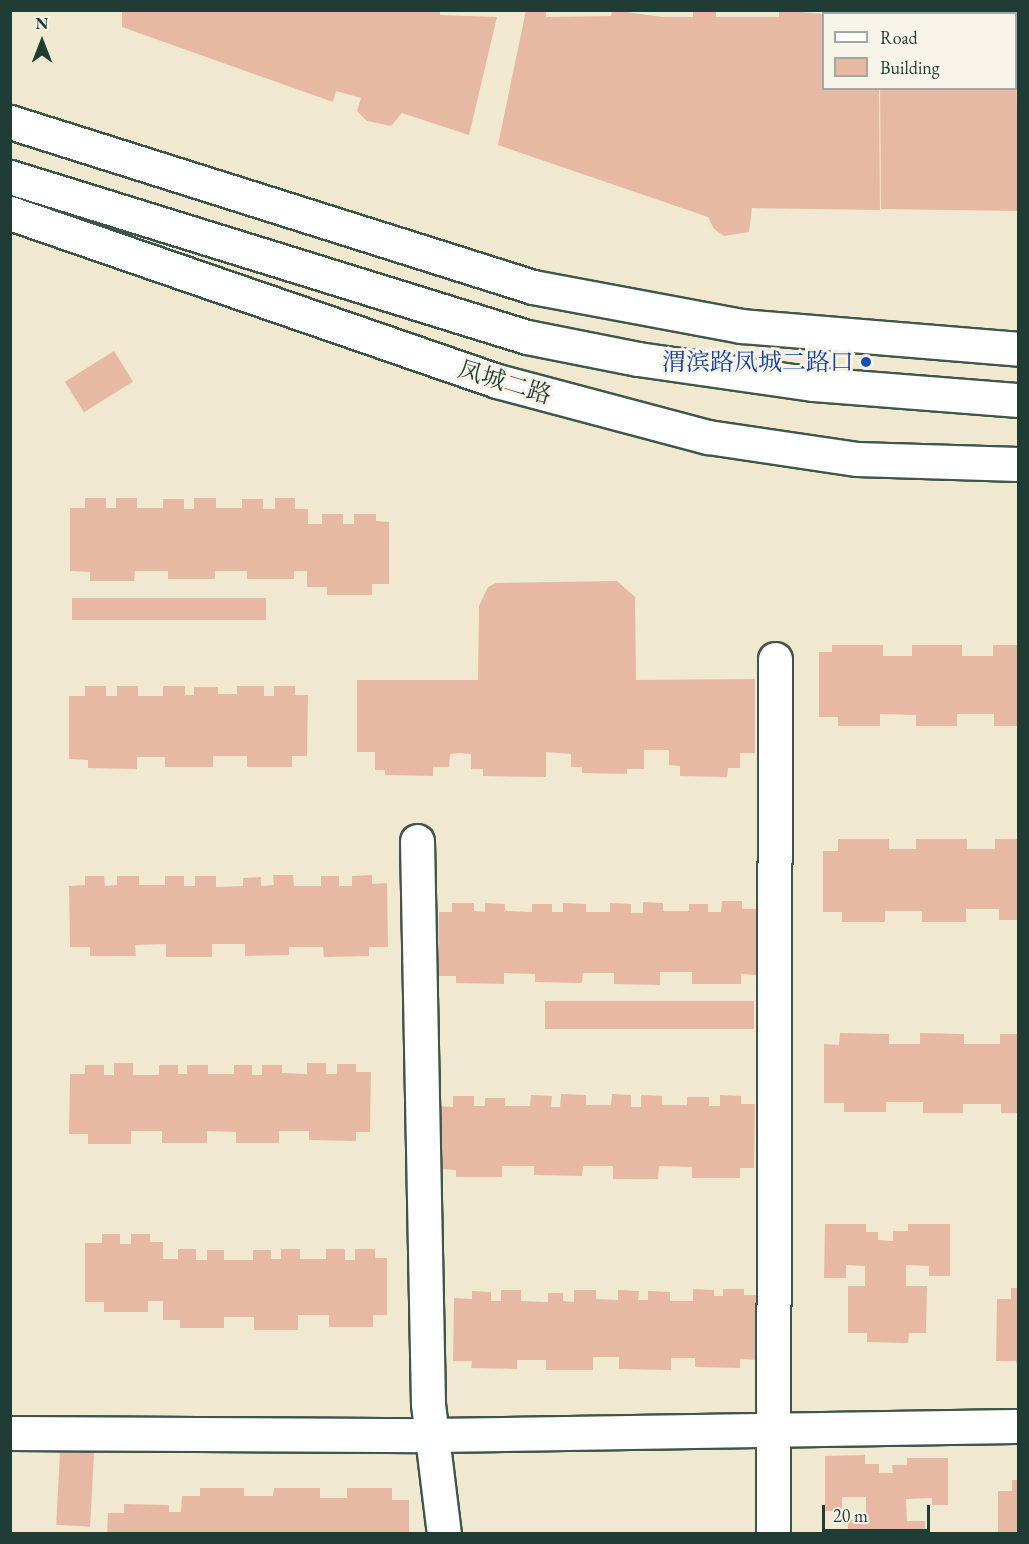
<!DOCTYPE html>
<html>
<head>
<meta charset="utf-8">
<style>
  body { margin:0 }
  #map { position:relative; width:1029px; height:1544px; overflow:hidden; background:#f1e8d0; font-family:"EB Garamond","Noto Serif SC",serif }
  div>[style] { position:absolute }
  .building>* { inset:0; background:#e7b9a4; transform-origin:0 0 }
  .roads { filter:drop-shadow(2px 0 #3e574b) drop-shadow(-2px 0 #3e574b) drop-shadow(0 2px #3e574b) drop-shadow(0 -2px #3e574b) }
  .minor>* { height:33px; margin:-16.5px; padding:0 16.5px; transform-origin:16.5px; border-radius:16.5px; background:#fff }
  .major>* { height:33px; margin:-16.5px; padding:0 16.5px; transform-origin:16.5px; border-radius:16.5px; background:#fff }
  .dots>* { width:16px; height:16px; translate:-50% -50%; box-sizing:border-box; border:3px solid #f7f3e8; border-radius:50% }
  span { translate:-50% -50%; white-space:nowrap; text-align:center; line-height:1.15; -webkit-text-stroke:6px #f7f3e8; paint-order:stroke }
  .transit-label { font-size:24px; color:#164399 }
  .right { translate:-100% -50%; text-align:right }
  .street-label { font-size:24px; color:#1f3d34 }
  .frame { position:absolute; inset:0; border:12px solid #1f3d34; pointer-events:none }
  .legend { position:absolute; left:822px; top:12px; width:195px; height:78px; box-sizing:border-box; background:#f7f3e8; border:2px solid #a1aaa0; margin:0; padding:8px 10px; list-style:none; font-size:18px; color:#1f3d34 }
  .legend li { display:flex; align-items:center; gap:12px; height:30px }
  .legend b { width:30px; border:2px solid #a1aaa0 }
  .north { position:absolute; left:12px; top:12px; width:60px; height:60px; -webkit-text-stroke:4px #f7f3e8; paint-order:stroke; rotate:0deg; font-size:16px; font-weight:700; line-height:24px; text-align:center; color:#1f3d34 }
  .north::after { content:''; display:block; margin:auto; width:21px; height:27px; background:#1f3d34; clip-path:polygon(50% 0,100% 100%,50% 72%,0 100%) }
  .scale { position:absolute; left:822px; top:1505px; width:108px; height:27px; box-sizing:border-box; border:3px solid #1f3d34; border-top:0; padding-left:8px; font-size:18px; line-height:21px; white-space:nowrap; color:#1f3d34; -webkit-text-stroke:4px #f7f3e8; paint-order:stroke }
</style>
</head>
<body>
<div id="map">
  <div class="building">
    <div style="clip-path:polygon(122px 10px,440px 10px,440px 15px,497px 17px,469px 135px,402px 113px,391px 126px,367px 121px,357px 111px,361px 98px,336px 91px,333px 102px,122px 27px)"></div>
    <div style="clip-path:polygon(526px 10px,546px 10px,546px 17px,611px 16px,612px 10px,662px 17px,693px 17px,693px 10px,716px 10px,716px 17px,779px 17px,779px 10px,824px 14px,824px 88px,879px 88px,880px 210px,752px 208px,749px 232px,724px 236px,714px 229px,708px 217px,498px 145px)"></div>
    <div style="left:935px;top:10px;width:22px;height:4px"></div>
    <div style="clip-path:polygon(1016px 18px,1018px 211px,881px 209px,880px 88px,1016px 88px)"></div>
    <div style="left:114px;top:351px;width:36px;height:58px;rotate:58deg"></div>
    <div style="clip-path:polygon(85px 498px,106px 498px,106px 508px,116px 508px,116px 498px,137px 498px,137px 508px,163px 508px,163px 499px,184px 499px,184px 509px,194px 509px,194px 498px,216px 498px,216px 508px,242px 508px,242px 499px,263px 499px,263px 509px,275px 509px,275px 498px,295px 498px,295px 509px,308px 509px,308px 524px,322px 524px,322px 514px,343px 514px,343px 524px,354px 524px,354px 514px,376px 514px,376px 521px,389px 522px,389px 584px,372px 584px,372px 595px,327px 595px,327px 587px,307px 587px,307px 571px,294px 571px,294px 579px,247px 579px,247px 571px,215px 571px,215px 579px,168px 579px,168px 571px,135px 571px,134px 581px,90px 581px,90px 572px,70px 571px,70px 508px,85px 508px)"></div>
    <div style="clip-path:polygon(617px 581px,635px 597px,636px 680px,755px 679px,755px 753px,740px 753px,740px 768px,728px 768px,727px 777px,680px 776px,680px 766px,669px 765px,669px 750px,644px 750px,644px 769px,627px 769px,627px 774px,582px 773px,582px 767px,571px 767px,571px 754px,546px 752px,546px 777px,483px 776px,483px 769px,471px 769px,471px 754px,459px 753px,450px 754px,449px 767px,433px 767px,433px 776px,385px 775px,385px 770px,375px 770px,375px 752px,357px 752px,357px 680px,478px 680px,479px 606px,488px 587px,496px 583px)"></div>
    <div style="left:266px;top:598px;width:22px;height:194px;rotate:90deg"></div>
    <div style="clip-path:polygon(832px 645px,883px 645px,883px 656px,912px 656px,912px 645px,962px 645px,962px 656px,993px 656px,993px 645px,1018px 645px,1018px 726px,994px 726px,994px 714px,957px 714px,957px 726px,916px 726px,916px 715px,880px 714px,880px 726px,838px 726px,838px 717px,819px 717px,819px 652px,832px 652px)"></div>
    <div style="clip-path:polygon(85px 686px,106px 686px,106px 696px,117px 696px,117px 686px,138px 686px,138px 696px,163px 696px,163px 686px,185px 686px,185px 695px,194px 695px,194px 687px,218px 687px,218px 694px,237px 694px,237px 686px,264px 686px,264px 696px,274px 696px,274px 686px,295px 686px,295px 695px,308px 695px,307px 756px,292px 756px,292px 767px,247px 767px,247px 756px,213px 756px,213px 767px,165px 767px,165px 757px,137px 757px,137px 769px,88px 768px,88px 760px,69px 759px,69px 696px,85px 696px)"></div>
    <div style="clip-path:polygon(838px 839px,889px 839px,889px 849px,916px 849px,916px 839px,967px 839px,967px 849px,995px 849px,995px 839px,1018px 839px,1018px 920px,999px 920px,999px 909px,966px 909px,966px 922px,922px 922px,922px 911px,885px 911px,885px 922px,842px 922px,842px 912px,823px 912px,823px 851px,838px 851px)"></div>
    <div style="clip-path:polygon(273px 875px,293px 875px,294px 886px,321px 886px,321px 876px,339px 876px,339px 886px,352px 886px,352px 876px,372px 875px,372px 884px,387px 883px,388px 947px,369px 947px,369px 956px,324px 957px,323px 947px,289px 947px,289px 955px,245px 956px,245px 944px,212px 944px,212px 957px,166px 957px,166px 944px,135px 945px,136px 956px,90px 956px,90px 947px,70px 947px,69px 886px,85px 885px,85px 876px,104px 876px,105px 886px,117px 885px,117px 876px,139px 876px,139px 885px,165px 885px,165px 876px,184px 876px,184px 886px,195px 886px,195px 876px,216px 876px,216px 887px,243px 886px,243px 878px,261px 877px,261px 886px,274px 885px)"></div>
    <div style="clip-path:polygon(722px 901px,742px 901px,742px 909px,757px 909px,756px 975px,741px 974px,741px 984px,692px 984px,692px 972px,660px 972px,660px 985px,614px 984px,614px 973px,583px 973px,582px 983px,535px 982px,535px 974px,504px 973px,504px 984px,456px 983px,456px 976px,438px 976px,439px 912px,452px 912px,452px 903px,474px 903px,474px 911px,485px 912px,485px 903px,505px 904px,505px 911px,532px 912px,532px 904px,552px 904px,552px 912px,563px 912px,563px 903px,586px 904px,586px 912px,610px 912px,610px 903px,631px 904px,631px 913px,643px 913px,643px 902px,663px 903px,663px 911px,689px 911px,689px 904px,708px 904px,708px 912px,721px 912px)"></div>
    <div style="left:545px;top:1001px;width:209px;height:28px"></div>
    <div style="clip-path:polygon(840px 1033px,889px 1034px,889px 1044px,920px 1044px,920px 1033px,964px 1034px,964px 1044px,1000px 1044px,1000px 1034px,1018px 1034px,1018px 1113px,1001px 1113px,1001px 1104px,963px 1104px,963px 1113px,923px 1113px,923px 1102px,886px 1102px,886px 1112px,844px 1112px,844px 1103px,824px 1103px,824px 1044px,839px 1045px)"></div>
    <div style="clip-path:polygon(114px 1063px,133px 1063px,133px 1075px,159px 1075px,159px 1065px,178px 1065px,178px 1074px,187px 1074px,187px 1065px,208px 1065px,208px 1074px,234px 1074px,234px 1065px,252px 1065px,252px 1075px,262px 1075px,262px 1065px,282px 1065px,282px 1073px,307px 1074px,307px 1063px,326px 1063px,326px 1074px,337px 1074px,337px 1064px,356px 1064px,356px 1072px,371px 1072px,370px 1132px,356px 1132px,356px 1141px,309px 1140px,309px 1131px,279px 1131px,279px 1143px,236px 1143px,236px 1132px,207px 1131px,207px 1143px,162px 1143px,162px 1131px,131px 1131px,131px 1144px,88px 1144px,88px 1134px,69px 1134px,70px 1074px,85px 1074px,85px 1065px,104px 1065px,104px 1075px,114px 1075px)"></div>
    <div style="clip-path:polygon(561px 1094px,586px 1095px,586px 1105px,611px 1105px,612px 1094px,631px 1095px,631px 1107px,641px 1107px,641px 1095px,662px 1096px,662px 1105px,687px 1105px,687px 1097px,709px 1097px,709px 1106px,720px 1106px,720px 1095px,741px 1096px,741px 1104px,755px 1104px,754px 1168px,740px 1168px,740px 1178px,692px 1178px,692px 1167px,659px 1166px,658px 1179px,613px 1179px,613px 1166px,583px 1166px,582px 1176px,534px 1175px,534px 1166px,502px 1166px,502px 1177px,456px 1177px,456px 1170px,437px 1169px,438px 1106px,453px 1107px,453px 1096px,474px 1096px,474px 1106px,485px 1106px,485px 1098px,505px 1098px,505px 1106px,530px 1106px,531px 1095px,552px 1096px,551px 1107px,560px 1107px)"></div>
    <div style="clip-path:polygon(825px 1224px,866px 1224px,866px 1232px,878px 1232px,878px 1240px,893px 1241px,893px 1231px,908px 1231px,908px 1224px,950px 1224px,950px 1276px,929px 1276px,929px 1266px,906px 1265px,906px 1286px,927px 1286px,926px 1333px,909px 1333px,908px 1343px,867px 1342px,867px 1333px,848px 1333px,848px 1286px,865px 1286px,865px 1266px,846px 1265px,846px 1278px,824px 1278px)"></div>
    <div style="clip-path:polygon(102px 1234px,120px 1234px,120px 1244px,131px 1244px,131px 1234px,150px 1234px,150px 1242px,163px 1242px,163px 1259px,178px 1259px,178px 1249px,196px 1249px,196px 1260px,207px 1260px,207px 1250px,224px 1250px,224px 1260px,253px 1260px,253px 1250px,271px 1250px,271px 1259px,281px 1259px,281px 1249px,300px 1249px,300px 1259px,326px 1259px,326px 1249px,345px 1249px,345px 1260px,355px 1260px,355px 1249px,375px 1249px,375px 1258px,387px 1258px,387px 1315px,373px 1315px,373px 1327px,329px 1327px,329px 1315px,298px 1315px,298px 1330px,254px 1330px,254px 1317px,224px 1317px,224px 1328px,180px 1328px,180px 1320px,163px 1320px,163px 1301px,148px 1301px,148px 1312px,104px 1312px,104px 1302px,85px 1302px,85px 1243px,102px 1243px)"></div>
    <div style="clip-path:polygon(1011px 1288px,1018px 1288px,1018px 1370px,1016px 1361px,996px 1361px,997px 1299px,1011px 1299px)"></div>
    <div style="clip-path:polygon(693px 1289px,714px 1290px,714px 1296px,723px 1296px,723px 1289px,744px 1289px,744px 1295px,759px 1295px,757px 1360px,740px 1359px,740px 1368px,695px 1367px,695px 1358px,671px 1358px,671px 1370px,619px 1369px,619px 1357px,593px 1357px,593px 1370px,546px 1370px,546px 1360px,517px 1360px,517px 1369px,471px 1368px,472px 1361px,453px 1361px,454px 1298px,472px 1299px,472px 1291px,491px 1292px,491px 1301px,501px 1301px,501px 1290px,521px 1290px,521px 1301px,548px 1302px,548px 1293px,563px 1293px,563px 1301px,574px 1302px,574px 1290px,596px 1290px,596px 1299px,618px 1300px,618px 1290px,639px 1291px,638px 1300px,648px 1300px,648px 1291px,670px 1292px,670px 1301px,693px 1301px)"></div>
    <div style="left:61px;top:1433px;width:34px;height:92px;rotate:3deg"></div>
    <div style="clip-path:polygon(865px 1455px,865px 1464px,879px 1464px,879px 1473px,893px 1473px,892px 1465px,907px 1465px,907px 1458px,948px 1458px,948px 1505px,932px 1505px,932px 1498px,906px 1499px,907px 1521px,925px 1521px,925px 1534px,848px 1534px,848px 1520px,866px 1519px,866px 1497px,842px 1497px,842px 1511px,825px 1511px,825px 1456px)"></div>
    <div style="clip-path:polygon(1012px 1480px,1018px 1480px,1018px 1534px,998px 1534px,998px 1491px,1012px 1491px)"></div>
    <div style="clip-path:polygon(200px 1488px,244px 1488px,244px 1496px,273px 1496px,274px 1488px,320px 1488px,320px 1498px,347px 1498px,347px 1488px,392px 1488px,392px 1500px,409px 1500px,409px 1534px,107px 1534px,108px 1513px,124px 1513px,124px 1504px,169px 1505px,169px 1512px,181px 1512px,182px 1496px,200px 1496px)"></div>
  </div>
  <div class="roads">
    <div class="minor">
      <div style="left:10px;top:122px;width:548px;rotate:17.51deg"></div>
      <div style="left:533px;top:287px;width:212px;rotate:10.6deg"></div>
      <div style="left:741px;top:326px;width:278px;rotate:4.7deg"></div>
      <div style="left:417px;top:841px;width:563px;rotate:88.88deg"></div>
      <div style="left:428px;top:1404px;width:131px;rotate:83deg"></div>
      <div style="left:10px;top:1433px;width:422px;rotate:0.3deg"></div>
      <div style="left:432px;top:1435px;width:586px;rotate:-0.88deg"></div>
      <div style="left:773px;top:1534px;width:875px;rotate:-89.87deg"></div>
    </div>
    <div class="major">
      <div style="left:10px;top:177px;width:541px;rotate:17.2deg"></div>
      <div style="left:527px;top:337px;width:113px;rotate:11.2deg"></div>
      <div style="left:638px;top:359px;width:178px;rotate:8.1deg"></div>
      <div style="left:814px;top:384px;width:205px;rotate:4.5deg"></div>
      <div style="left:10px;top:213px;width:515px;rotate:19.03deg"></div>
      <div style="left:497px;top:381px;width:218px;rotate:14.9deg"></div>
      <div style="left:708px;top:437px;width:151px;rotate:8.4deg"></div>
      <div style="left:857px;top:459px;width:161px;rotate:1.8deg"></div>
    </div>
  </div>
  <div class="dots">
    <div style="left:866px;top:362px;background:#1a4fb4"></div>
  </div>
  <div class="transit-label">
    <span class="right" style="left:854px;top:362px">渭滨路凤城二路口</span>
  </div>
  <div class="street-label">
    <span style="left:505px;top:382px;rotate:17deg">凤城二路</span>
  </div>
  <div class="frame"></div>
  <ul class="legend">
  <li><b style="height:8px;background:#fff"></b>Road</li>
  <li><b style="height:16px;background:#e7b9a4"></b>Building</li>
  </ul>
  <div class="north">N</div>
  <div class="scale">20 m</div>
</div>
</body>
</html>
